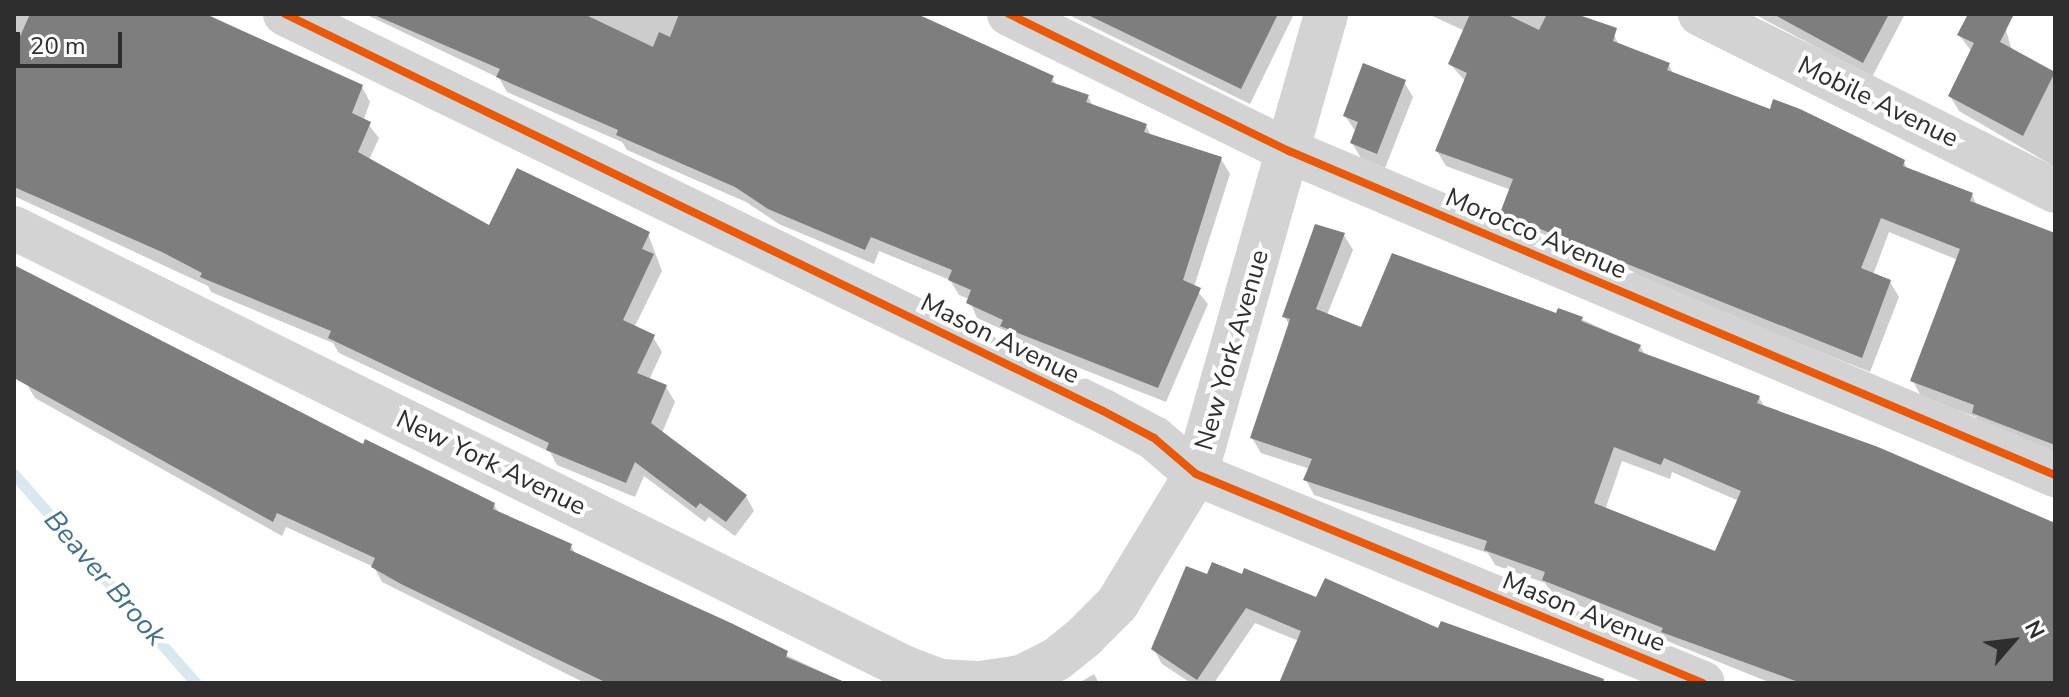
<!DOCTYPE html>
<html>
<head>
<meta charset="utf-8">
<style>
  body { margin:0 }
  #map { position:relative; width:2069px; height:697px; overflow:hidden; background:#fff; font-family:"Nunito Sans",sans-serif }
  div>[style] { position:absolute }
  .shadow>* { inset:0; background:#0003 }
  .stream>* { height:11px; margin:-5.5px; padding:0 5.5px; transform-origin:5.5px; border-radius:5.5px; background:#d9e8f0 }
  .building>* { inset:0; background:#7e7e7e }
  .minor>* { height:44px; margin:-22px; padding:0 22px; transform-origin:22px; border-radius:22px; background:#d3d3d3 }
  .cycleway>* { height:8px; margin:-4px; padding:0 4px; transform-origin:4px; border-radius:4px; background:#e8590c }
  span { translate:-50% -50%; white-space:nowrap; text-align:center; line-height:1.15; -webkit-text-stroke:8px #fff; paint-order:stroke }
  .street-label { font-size:26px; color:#2e2e2e }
  .water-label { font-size:28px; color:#3f708d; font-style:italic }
  .frame { position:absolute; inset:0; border:16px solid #2e2e2e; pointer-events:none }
  .north { position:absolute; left:1973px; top:601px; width:80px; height:80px; -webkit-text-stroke:6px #fff; paint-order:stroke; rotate:62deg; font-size:22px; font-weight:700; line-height:32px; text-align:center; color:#2e2e2e }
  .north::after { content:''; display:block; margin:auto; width:28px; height:36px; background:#2e2e2e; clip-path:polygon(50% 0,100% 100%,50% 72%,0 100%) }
  .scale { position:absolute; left:16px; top:32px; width:106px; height:36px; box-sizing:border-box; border:4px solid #2e2e2e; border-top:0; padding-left:10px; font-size:24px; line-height:28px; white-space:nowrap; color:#2e2e2e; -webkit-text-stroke:6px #fff; paint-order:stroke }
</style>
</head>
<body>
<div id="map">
  <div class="shadow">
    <div style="clip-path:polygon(14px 14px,207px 14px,362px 87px,370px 102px,364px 119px,379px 138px,369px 160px,490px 228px,648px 234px,662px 271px,634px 328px,653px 337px,662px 352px,649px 380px,666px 387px,675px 402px,662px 433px,746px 496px,754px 511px,735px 536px,709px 517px,705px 522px,644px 476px,635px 497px,557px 465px,550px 452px,339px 353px,333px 343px,211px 292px,208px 286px,14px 196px)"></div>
    <div style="clip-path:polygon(365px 14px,910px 14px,1052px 78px,1057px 86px,1088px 97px,1094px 107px,1146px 126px,1152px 137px,1221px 159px,1230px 174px,1194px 287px,1208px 304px,1166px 402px,1011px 341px,1006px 331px,977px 318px,969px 299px,959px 295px,950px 280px,879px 251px,874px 264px,779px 224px,746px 202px,627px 150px,622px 142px,507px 92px,499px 78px)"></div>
    <div style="clip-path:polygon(1067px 14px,1294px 14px,1250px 104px)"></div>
    <div style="clip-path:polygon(1428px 14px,1570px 14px,1614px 35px,1619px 45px,1668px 64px,1675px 76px,1904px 162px,1908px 170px,1972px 195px,1978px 207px,2055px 237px,2055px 458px,1983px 428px,1976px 417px,1921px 396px,1913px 381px,1958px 260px,1889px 232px,1873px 275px,1890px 282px,1899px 297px,1870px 372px,1511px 228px,1502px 213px,1511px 190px,1446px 166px,1437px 151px,1466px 82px,1450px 64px,1465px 31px)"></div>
    <div style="clip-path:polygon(1754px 14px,1905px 14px,1872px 77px)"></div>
    <div style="clip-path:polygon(1970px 14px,2006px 30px,2012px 51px,2055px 74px,2055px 167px,1959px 111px,1950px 96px,1972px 52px,1959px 35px)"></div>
    <div style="clip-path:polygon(1404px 82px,1413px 97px,1385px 168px,1361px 158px,1352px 143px,1356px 132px,1345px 116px)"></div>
    <div style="clip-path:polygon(evenodd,1344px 235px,1353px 250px,1327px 315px,1362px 330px,1393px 255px,1557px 315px,1581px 319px,1640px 346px,1645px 355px,1759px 397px,1765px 408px,2055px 524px,2055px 683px,1771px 683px,1553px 595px,1545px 583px,1495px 565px,1488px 553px,1314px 495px,1306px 480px,1310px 469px,1261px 453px,1252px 438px,1290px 326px,1284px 316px,1344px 235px,1622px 461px,1670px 479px,1672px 472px,1739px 501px,1716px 553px,1605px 510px,1622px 461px)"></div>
    <div style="clip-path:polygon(14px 268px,364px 447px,494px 505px,499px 513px,571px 546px,576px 555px,845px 683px,585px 683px,382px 582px,374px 567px,286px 527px,282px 536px,35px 398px,26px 383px,14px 377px)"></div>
    <div style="clip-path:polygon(1208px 577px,1439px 630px,1582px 683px,1288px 683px,1299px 641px,1255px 623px,1214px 683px,1191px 683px,1162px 664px,1153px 648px)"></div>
    <div style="clip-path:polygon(1094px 674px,1099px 683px,1079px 683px)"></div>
  </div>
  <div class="stream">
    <div style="left:14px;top:474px;width:277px;rotate:49deg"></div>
  </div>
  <div class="building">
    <div style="clip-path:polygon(30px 14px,205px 14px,363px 85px,352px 113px,371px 122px,358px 152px,489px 225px,517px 168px,650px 232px,642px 249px,654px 254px,623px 320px,655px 335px,637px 373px,667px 385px,651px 423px,747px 495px,726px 522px,700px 503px,696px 508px,635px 462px,626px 483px,546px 450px,549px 443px,328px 338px,331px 331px,200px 277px,202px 273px,162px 252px,14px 187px,14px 50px)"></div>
    <div style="clip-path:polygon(372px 14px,584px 14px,653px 47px,659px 32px,670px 37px,679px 14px,917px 14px,1054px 76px,1051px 82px,1089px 95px,1086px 102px,1147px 124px,1144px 132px,1222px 157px,1183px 280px,1201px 288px,1158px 388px,1000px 326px,1003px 320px,966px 303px,971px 290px,948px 280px,952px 270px,871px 237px,865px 250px,768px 209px,735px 187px,616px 135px,618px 130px,496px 77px,500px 69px)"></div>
    <div style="clip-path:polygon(1086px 14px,1278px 14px,1241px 89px)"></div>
    <div style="clip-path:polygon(1470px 14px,1506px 14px,1539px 30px,1547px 14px,1576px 14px,1617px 28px,1613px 41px,1670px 63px,1667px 70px,1770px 109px,1773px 99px,1800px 109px,1905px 160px,1903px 166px,1973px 193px,1970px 201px,2055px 233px,2055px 445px,1972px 413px,1974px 405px,1910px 381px,1960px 249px,1881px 218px,1861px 268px,1891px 280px,1862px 358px,1500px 213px,1513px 179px,1435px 151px,1467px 73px,1448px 64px)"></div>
    <div style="clip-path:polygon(1773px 14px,1889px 14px,1863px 63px)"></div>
    <div style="clip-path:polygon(1968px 14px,2014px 14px,2000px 42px,2055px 72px,2023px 136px,1948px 96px,1974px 43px,1957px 35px)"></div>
    <div style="clip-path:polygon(1363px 63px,1406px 80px,1377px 154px,1350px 143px,1358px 122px,1343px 116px)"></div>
    <div style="clip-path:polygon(evenodd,1315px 224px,1345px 233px,1316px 309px,1361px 327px,1392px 253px,1556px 313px,1558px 308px,1583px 317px,1581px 321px,1641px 345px,1638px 351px,1760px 396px,1757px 403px,1878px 447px,2055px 523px,2055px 683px,1801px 683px,1661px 632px,1663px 628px,1542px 580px,1545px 572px,1484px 550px,1487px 541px,1303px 480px,1312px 459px,1250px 438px,1290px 319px,1282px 317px,1315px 224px,1614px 447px,1661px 465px,1664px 458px,1741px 491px,1715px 551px,1594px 503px,1614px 447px)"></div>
    <div style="clip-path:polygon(14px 265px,363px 444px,365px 439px,495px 503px,493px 509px,572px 544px,570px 550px,731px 623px,788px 651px,786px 657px,847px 683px,607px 683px,401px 584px,371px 567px,375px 558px,277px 513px,273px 522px,14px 378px)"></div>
    <div style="clip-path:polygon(1212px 562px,1242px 574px,1244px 568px,1316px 597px,1325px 578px,1438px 628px,1441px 621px,1604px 679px,1603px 683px,1279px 683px,1301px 631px,1246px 608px,1197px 680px,1151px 649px,1186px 566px,1207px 574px)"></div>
  </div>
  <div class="minor">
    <div style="left:285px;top:14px;width:909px;rotate:25.89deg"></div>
    <div style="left:1103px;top:411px;width:58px;rotate:27.9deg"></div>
    <div style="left:1154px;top:438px;width:55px;rotate:40.6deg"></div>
    <div style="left:1196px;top:474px;width:548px;rotate:22.4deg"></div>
    <div style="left:1009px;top:14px;width:312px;rotate:26.1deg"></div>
    <div style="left:1289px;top:151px;width:832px;rotate:22.93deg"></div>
    <div style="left:1700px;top:14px;width:397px;rotate:26.5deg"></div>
    <div style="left:14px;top:228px;width:995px;rotate:26.26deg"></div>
    <div style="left:906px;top:668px;width:36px;rotate:21deg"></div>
    <div style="left:940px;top:681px;width:33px;rotate:3deg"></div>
    <div style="left:980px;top:683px;width:41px;rotate:-8.3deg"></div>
    <div style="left:1021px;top:677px;width:40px;rotate:-26.6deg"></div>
    <div style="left:1057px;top:659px;width:36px;rotate:-39deg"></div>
    <div style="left:1085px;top:636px;width:45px;rotate:-45deg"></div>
    <div style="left:1117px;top:604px;width:152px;rotate:-58.7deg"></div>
    <div style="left:1196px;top:474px;width:478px;rotate:-74.2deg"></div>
  </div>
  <div class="cycleway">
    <div style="left:285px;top:14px;width:909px;rotate:25.89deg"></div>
    <div style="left:1103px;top:411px;width:58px;rotate:27.9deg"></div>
    <div style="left:1154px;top:438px;width:55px;rotate:40.6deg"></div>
    <div style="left:1196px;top:474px;width:548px;rotate:22.4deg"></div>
    <div style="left:1009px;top:14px;width:312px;rotate:26.1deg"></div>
    <div style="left:1289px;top:151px;width:832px;rotate:22.93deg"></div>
  </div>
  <div class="street-label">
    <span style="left:1878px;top:102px;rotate:26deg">Mobile Avenue</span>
    <span style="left:1536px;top:234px;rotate:23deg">Morocco Avenue</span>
    <span style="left:1000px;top:339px;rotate:26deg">Mason Avenue</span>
    <span style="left:1232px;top:350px;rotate:-74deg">New York Avenue</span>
    <span style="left:491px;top:463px;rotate:26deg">New York Avenue</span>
    <span style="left:1584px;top:612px;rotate:22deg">Mason Avenue</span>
  </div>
  <div class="water-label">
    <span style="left:105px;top:578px;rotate:49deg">Beaver Brook</span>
  </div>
  <div class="frame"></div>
  <div class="north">N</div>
  <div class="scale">20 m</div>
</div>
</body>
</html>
